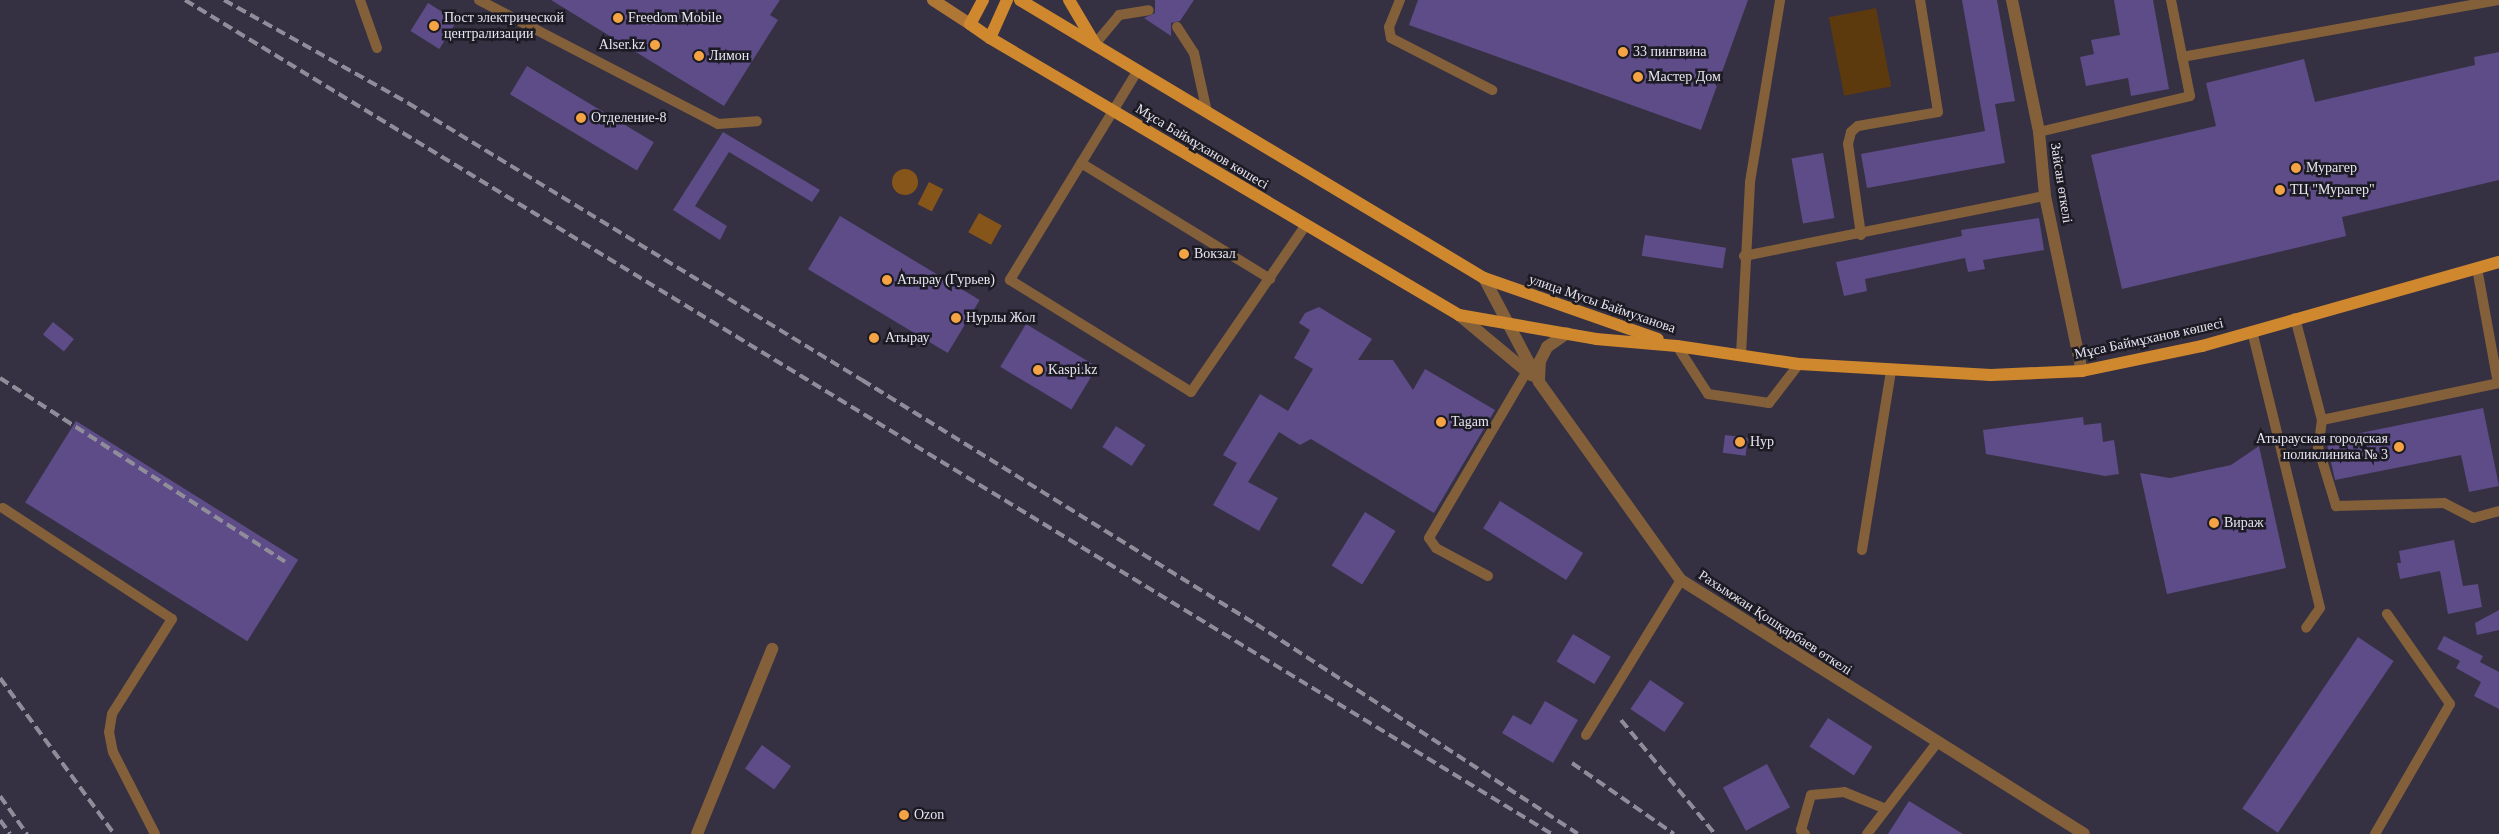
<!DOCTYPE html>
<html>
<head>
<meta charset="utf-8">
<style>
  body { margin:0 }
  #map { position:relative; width:2499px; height:834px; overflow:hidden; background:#353142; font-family:"Times New Roman",serif }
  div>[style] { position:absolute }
  .green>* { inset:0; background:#5c3a0e; transform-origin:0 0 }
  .forest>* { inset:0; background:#865519; transform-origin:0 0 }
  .round { border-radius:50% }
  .building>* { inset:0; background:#5d4c88; transform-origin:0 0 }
  .service>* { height:10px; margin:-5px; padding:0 5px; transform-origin:5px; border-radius:5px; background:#83603a }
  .minor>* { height:12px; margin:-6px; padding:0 6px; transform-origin:6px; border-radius:6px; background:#83603a }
  .secondary>* { height:12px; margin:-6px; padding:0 6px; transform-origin:6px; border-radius:6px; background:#af7736 }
  .primary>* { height:12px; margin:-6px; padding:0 6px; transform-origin:6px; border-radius:6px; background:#d0882f }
  .rail>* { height:4px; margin-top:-2px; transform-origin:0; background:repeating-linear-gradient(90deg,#908d9b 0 10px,transparent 0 15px) }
  .dots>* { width:14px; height:14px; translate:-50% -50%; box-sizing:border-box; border:2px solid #1c1a22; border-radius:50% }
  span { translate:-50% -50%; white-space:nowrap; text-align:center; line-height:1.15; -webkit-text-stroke:5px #1c1a22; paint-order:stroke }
  .poi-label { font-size:14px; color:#e7e5f0 }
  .left { translate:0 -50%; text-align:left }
  .right { translate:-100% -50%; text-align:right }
  .street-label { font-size:14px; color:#e7e5f0 }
</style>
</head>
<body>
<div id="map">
  <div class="green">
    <div style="left:1876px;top:8px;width:80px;height:48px;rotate:79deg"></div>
  </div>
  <div class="forest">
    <div class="round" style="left:892px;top:169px;width:26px;height:26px"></div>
    <div style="left:929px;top:182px;width:16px;height:25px;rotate:27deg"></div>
    <div style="left:979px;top:213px;width:26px;height:22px;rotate:29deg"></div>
  </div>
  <div class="building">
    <div style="clip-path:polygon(551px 0,780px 0,770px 15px,778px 20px,724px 106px)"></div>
    <div style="clip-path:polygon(1155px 0,1194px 0,1180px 21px,1171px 23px,1171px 36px,1144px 18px,1155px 13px)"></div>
    <div style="clip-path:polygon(1418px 0,1748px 0,1701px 130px,1409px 25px)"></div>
    <div style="clip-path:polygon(1962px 0,1997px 0,2015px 101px,1995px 104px,2005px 163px,1867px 188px,1861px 154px,1985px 131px)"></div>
    <div style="clip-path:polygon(2114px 0,2153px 0,2169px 89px,2131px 96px,2128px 78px,2086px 86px,2080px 57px,2094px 54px,2091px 40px,2120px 35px)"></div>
    <div style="left:428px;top:3px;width:34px;height:33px;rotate:32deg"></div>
    <div style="clip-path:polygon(2499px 52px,2499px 180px,2342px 217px,2346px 236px,2122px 289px,2091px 155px,2216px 126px,2206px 83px,2304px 59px,2315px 102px,2475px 65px,2474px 57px)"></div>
    <div style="left:527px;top:66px;width:148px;height:33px;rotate:31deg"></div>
    <div style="clip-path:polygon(723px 132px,820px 190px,812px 202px,729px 152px,695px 206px,727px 226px,720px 240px,673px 210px)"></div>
    <div style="left:1823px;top:153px;width:66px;height:32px;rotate:80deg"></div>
    <div style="left:840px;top:216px;width:163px;height:62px;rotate:31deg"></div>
    <div style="clip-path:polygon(2039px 218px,2044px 250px,1983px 260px,1985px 269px,1968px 272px,1965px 258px,1865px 279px,1867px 291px,1844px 296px,1836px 262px,1962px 236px,1961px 230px)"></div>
    <div style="left:1645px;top:235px;width:82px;height:21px;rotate:9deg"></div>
    <div style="clip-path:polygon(1319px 307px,1372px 339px,1358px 360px,1393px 360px,1413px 390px,1425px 369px,1495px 410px,1434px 513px,1311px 439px,1300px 445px,1279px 432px,1248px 482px,1278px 498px,1259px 531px,1213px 505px,1237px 463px,1223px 455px,1260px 394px,1288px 411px,1313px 369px,1294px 358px,1310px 330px,1299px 323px,1305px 313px)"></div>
    <div style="left:53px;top:322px;width:27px;height:16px;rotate:39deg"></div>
    <div style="left:1026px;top:324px;width:83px;height:50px;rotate:31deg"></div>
    <div style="clip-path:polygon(2483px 408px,2499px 486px,2469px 492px,2461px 455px,2335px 480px,2326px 440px)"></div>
    <div style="clip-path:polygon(2083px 417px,2084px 425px,2101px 423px,2103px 442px,2114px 440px,2119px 474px,2105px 476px,1986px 454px,1983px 430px)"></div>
    <div style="left:76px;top:421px;width:262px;height:96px;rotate:32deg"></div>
    <div style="left:1116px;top:426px;width:35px;height:25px;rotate:33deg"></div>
    <div style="left:1725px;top:435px;width:23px;height:18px;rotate:7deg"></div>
    <div style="clip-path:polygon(2259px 446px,2286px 568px,2167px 594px,2140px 473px,2170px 478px,2231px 465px)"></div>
    <div style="left:1500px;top:501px;width:98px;height:32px;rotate:32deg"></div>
    <div style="left:1365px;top:512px;width:36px;height:63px;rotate:32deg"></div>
    <div style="clip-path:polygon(2454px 540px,2463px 586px,2478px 584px,2482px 607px,2448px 614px,2440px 571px,2400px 579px,2397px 563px,2401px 563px,2399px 551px)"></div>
    <div style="clip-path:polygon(2499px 610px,2499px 630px,2477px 635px,2475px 623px)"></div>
    <div style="left:1573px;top:634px;width:44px;height:32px;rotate:31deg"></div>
    <div style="clip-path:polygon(2444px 636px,2483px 656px,2480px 662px,2499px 672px,2499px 709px,2474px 696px,2481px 682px,2456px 668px,2460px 661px,2437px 649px)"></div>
    <div style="left:2358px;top:637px;width:43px;height:207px;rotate:34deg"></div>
    <div style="left:1650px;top:680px;width:41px;height:35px;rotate:34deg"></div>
    <div style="clip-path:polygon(1545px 701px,1578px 720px,1553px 763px,1502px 733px,1513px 715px,1531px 725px)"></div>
    <div style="left:1828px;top:718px;width:53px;height:34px;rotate:33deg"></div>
    <div style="left:762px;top:745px;width:36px;height:29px;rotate:36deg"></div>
    <div style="left:1767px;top:764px;width:49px;height:50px;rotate:62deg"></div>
    <div style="clip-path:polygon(1909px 801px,1963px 834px,1888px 834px)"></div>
  </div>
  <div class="service">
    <div style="left:360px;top:0;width:51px;rotate:70.5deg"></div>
    <div style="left:479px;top:0;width:269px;rotate:27.4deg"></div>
    <div style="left:718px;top:124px;width:39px;rotate:-4deg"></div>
    <div style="left:1400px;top:0;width:29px;rotate:112deg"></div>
    <div style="left:1389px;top:27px;width:11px;rotate:80deg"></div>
    <div style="left:1391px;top:38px;width:114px;rotate:27.2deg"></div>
    <div style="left:1177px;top:27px;width:31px;rotate:57deg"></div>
    <div style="left:1194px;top:53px;width:60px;rotate:77.6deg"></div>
    <div style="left:1095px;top:44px;width:38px;rotate:-50deg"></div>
    <div style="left:1119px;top:15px;width:30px;rotate:-9deg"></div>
    <div style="left:2182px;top:57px;width:322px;rotate:-10.2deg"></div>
    <div style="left:1138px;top:70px;width:246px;rotate:121.4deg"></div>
    <div style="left:1010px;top:280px;width:213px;rotate:31.7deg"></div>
    <div style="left:1191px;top:392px;width:201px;rotate:-55.5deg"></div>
    <div style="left:2039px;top:132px;width:155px;rotate:-13.4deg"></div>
    <div style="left:2190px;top:96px;width:98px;rotate:-101.2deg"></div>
    <div style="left:1081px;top:163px;width:222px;rotate:31.5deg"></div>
    <div style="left:1861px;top:235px;width:92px;rotate:-98.1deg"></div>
    <div style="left:1848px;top:144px;width:12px;rotate:-76deg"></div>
    <div style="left:1851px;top:132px;width:9px;rotate:-41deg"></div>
    <div style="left:1858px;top:126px;width:81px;rotate:-9.9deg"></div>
    <div style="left:1938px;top:112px;width:113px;rotate:-99.1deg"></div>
    <div style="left:1744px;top:256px;width:307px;rotate:-11.3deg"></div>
    <div style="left:2477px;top:268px;width:117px;rotate:79.7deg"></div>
    <div style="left:2295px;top:318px;width:106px;rotate:75.2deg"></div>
    <div style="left:2322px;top:420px;width:27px;rotate:98deg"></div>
    <div style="left:2318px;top:447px;width:62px;rotate:73deg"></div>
    <div style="left:2336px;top:506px;width:108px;rotate:-1.6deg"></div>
    <div style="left:2444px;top:503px;width:33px;rotate:27deg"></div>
    <div style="left:2473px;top:518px;width:27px;rotate:-15deg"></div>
    <div style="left:2252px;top:331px;width:285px;rotate:76.2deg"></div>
    <div style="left:2320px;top:608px;width:24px;rotate:125deg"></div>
    <div style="left:1677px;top:346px;width:57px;rotate:57.1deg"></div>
    <div style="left:1708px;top:394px;width:62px;rotate:8.4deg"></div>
    <div style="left:1769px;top:403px;width:49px;rotate:-52.4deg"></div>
    <div style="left:1741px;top:355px;width:173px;rotate:-87deg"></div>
    <div style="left:1750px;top:182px;width:184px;rotate:-80.6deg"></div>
    <div style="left:2322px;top:420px;width:181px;rotate:-11.8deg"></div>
    <div style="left:3px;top:508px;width:202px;rotate:33.3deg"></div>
    <div style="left:172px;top:619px;width:112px;rotate:122.3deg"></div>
    <div style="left:112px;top:714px;width:18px;rotate:99deg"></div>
    <div style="left:109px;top:732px;width:20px;rotate:79deg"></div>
    <div style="left:113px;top:752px;width:92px;rotate:62.9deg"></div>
    <div style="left:1862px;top:550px;width:182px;rotate:-80.8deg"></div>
    <div style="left:1488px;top:576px;width:59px;rotate:-151.7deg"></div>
    <div style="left:1436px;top:548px;width:12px;rotate:-125deg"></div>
    <div style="left:1429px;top:538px;width:194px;rotate:-59.6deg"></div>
    <div style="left:1586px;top:735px;width:182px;rotate:-58.5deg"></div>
    <div style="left:1805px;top:834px;width:6px;rotate:-135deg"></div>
    <div style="left:1801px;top:830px;width:36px;rotate:-74deg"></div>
    <div style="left:1811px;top:795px;width:33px;rotate:-5deg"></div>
    <div style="left:1844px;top:792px;width:45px;rotate:22deg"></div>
    <div style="left:1867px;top:834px;width:113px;rotate:-52.5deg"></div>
    <div style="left:2375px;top:834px;width:150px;rotate:-60deg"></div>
    <div style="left:2450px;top:704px;width:110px;rotate:-125deg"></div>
  </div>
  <div class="minor">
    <div style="left:2012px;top:0;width:135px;rotate:78.4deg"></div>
    <div style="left:2039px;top:132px;width:64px;rotate:84.6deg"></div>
    <div style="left:2045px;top:196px;width:179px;rotate:78.1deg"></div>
    <div style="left:1484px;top:278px;width:118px;rotate:62.1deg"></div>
    <div style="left:1539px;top:382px;width:244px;rotate:54.4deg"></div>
    <div style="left:1681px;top:580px;width:476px;rotate:32.2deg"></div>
    <div style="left:1459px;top:315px;width:94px;rotate:39.8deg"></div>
    <div style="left:1539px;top:379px;width:18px;rotate:-87deg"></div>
    <div style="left:1540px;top:361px;width:16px;rotate:-63deg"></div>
    <div style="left:1547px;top:347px;width:24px;rotate:-35deg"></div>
    <div style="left:697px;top:834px;width:200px;rotate:-67.9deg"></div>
  </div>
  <div class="secondary">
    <div style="left:933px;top:0;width:44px;rotate:33deg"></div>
  </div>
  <div class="primary">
    <div style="left:983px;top:0;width:27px;rotate:118deg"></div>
    <div style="left:970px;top:24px;width:24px;rotate:35deg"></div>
    <div style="left:990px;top:38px;width:545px;rotate:30.57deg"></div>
    <div style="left:1459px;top:315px;width:139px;rotate:9.9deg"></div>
    <div style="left:1596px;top:339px;width:81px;rotate:4.9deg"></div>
    <div style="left:1677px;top:346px;width:123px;rotate:8.4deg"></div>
    <div style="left:1799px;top:364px;width:192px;rotate:3.3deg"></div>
    <div style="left:1991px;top:375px;width:91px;rotate:-2.5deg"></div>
    <div style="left:2082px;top:371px;width:123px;rotate:-11.8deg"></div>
    <div style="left:2202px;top:346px;width:309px;rotate:-15.8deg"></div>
    <div style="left:1020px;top:0;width:541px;rotate:30.93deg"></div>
    <div style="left:1484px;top:278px;width:184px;rotate:19.3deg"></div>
    <div style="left:1069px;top:0;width:51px;rotate:59.4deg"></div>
    <div style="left:990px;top:38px;width:42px;rotate:-65.9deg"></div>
  </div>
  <div class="rail">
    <div style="left:185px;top:0;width:1601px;rotate:31.39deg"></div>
    <div style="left:224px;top:0;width:211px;rotate:29.2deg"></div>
    <div style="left:408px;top:103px;width:532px;rotate:31.39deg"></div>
    <div style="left:862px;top:380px;width:463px;rotate:31.8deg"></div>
    <div style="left:1256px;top:624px;width:384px;rotate:33.1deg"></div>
    <div style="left:0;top:378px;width:339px;rotate:32.8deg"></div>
    <div style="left:0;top:678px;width:193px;rotate:53.8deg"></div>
    <div style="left:1621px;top:720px;width:148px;rotate:50.5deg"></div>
    <div style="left:1572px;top:763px;width:124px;rotate:34.8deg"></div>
    <div style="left:0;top:796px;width:47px;rotate:54.6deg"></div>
    <div style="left:0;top:820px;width:17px;rotate:54deg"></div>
  </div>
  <div class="dots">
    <div style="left:618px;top:18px;background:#f4a444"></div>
    <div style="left:434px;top:26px;background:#f4a444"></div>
    <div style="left:655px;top:45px;background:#f4a444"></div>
    <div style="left:1623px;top:52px;background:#f4a444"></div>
    <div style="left:699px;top:56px;background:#f4a444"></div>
    <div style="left:1638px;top:77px;background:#f4a444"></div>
    <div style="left:581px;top:118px;background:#f4a444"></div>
    <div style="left:2296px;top:168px;background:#f4a444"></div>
    <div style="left:2280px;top:190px;background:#f4a444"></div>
    <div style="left:1184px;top:254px;background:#f4a444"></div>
    <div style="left:887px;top:280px;background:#f4a444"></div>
    <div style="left:956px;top:318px;background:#f4a444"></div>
    <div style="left:874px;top:338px;background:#f4a444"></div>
    <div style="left:1038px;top:370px;background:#f4a444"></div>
    <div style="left:1441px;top:422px;background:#f4a444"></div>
    <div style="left:1740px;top:442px;background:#f4a444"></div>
    <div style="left:2399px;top:447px;background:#f4a444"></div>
    <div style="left:2214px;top:523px;background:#f4a444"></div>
    <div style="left:904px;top:815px;background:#f4a444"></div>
  </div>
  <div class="poi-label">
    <span class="left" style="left:444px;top:26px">Пост электрической<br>централизации</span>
    <span class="left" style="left:628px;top:18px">Freedom Mobile</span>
    <span class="right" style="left:645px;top:45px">Alser.kz</span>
    <span class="left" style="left:1633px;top:52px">33 пингвина</span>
    <span class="left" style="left:709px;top:56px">Лимон</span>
    <span class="left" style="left:1648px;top:77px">Мастер Дом</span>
    <span class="left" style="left:591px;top:118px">Отделение-8</span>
    <span class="left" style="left:2306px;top:168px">Мурагер</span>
    <span class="left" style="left:2290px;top:190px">ТЦ "Мурагер"</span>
    <span class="left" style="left:1194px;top:254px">Вокзал</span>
    <span class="left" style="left:897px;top:280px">Атырау (Гурьев)</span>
    <span class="left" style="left:966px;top:318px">Нурлы Жол</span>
    <span class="left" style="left:885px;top:338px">Атырау</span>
    <span class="left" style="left:1048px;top:370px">Kaspi.kz</span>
    <span class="left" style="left:1451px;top:422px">Tagam</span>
    <span class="right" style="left:2388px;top:447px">Атырауская городская<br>поликлиника № 3</span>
    <span class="left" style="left:1750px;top:442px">Нур</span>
    <span class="left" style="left:2224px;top:523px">Вираж</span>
    <span class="left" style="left:914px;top:815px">Ozon</span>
  </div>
  <div class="street-label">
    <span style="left:1202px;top:147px;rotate:31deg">Мұса Баймұханов көшесі</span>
    <span style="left:2061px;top:183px;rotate:81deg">Зайсан өткелі</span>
    <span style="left:1602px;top:304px;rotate:19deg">улица Мусы Баймуханова</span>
    <span style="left:2149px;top:339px;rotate:-12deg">Мұса Баймұханов көшесі</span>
    <span style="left:1775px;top:623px;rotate:33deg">Рахымжан Қошқарбаев өткелі</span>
  </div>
</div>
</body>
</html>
